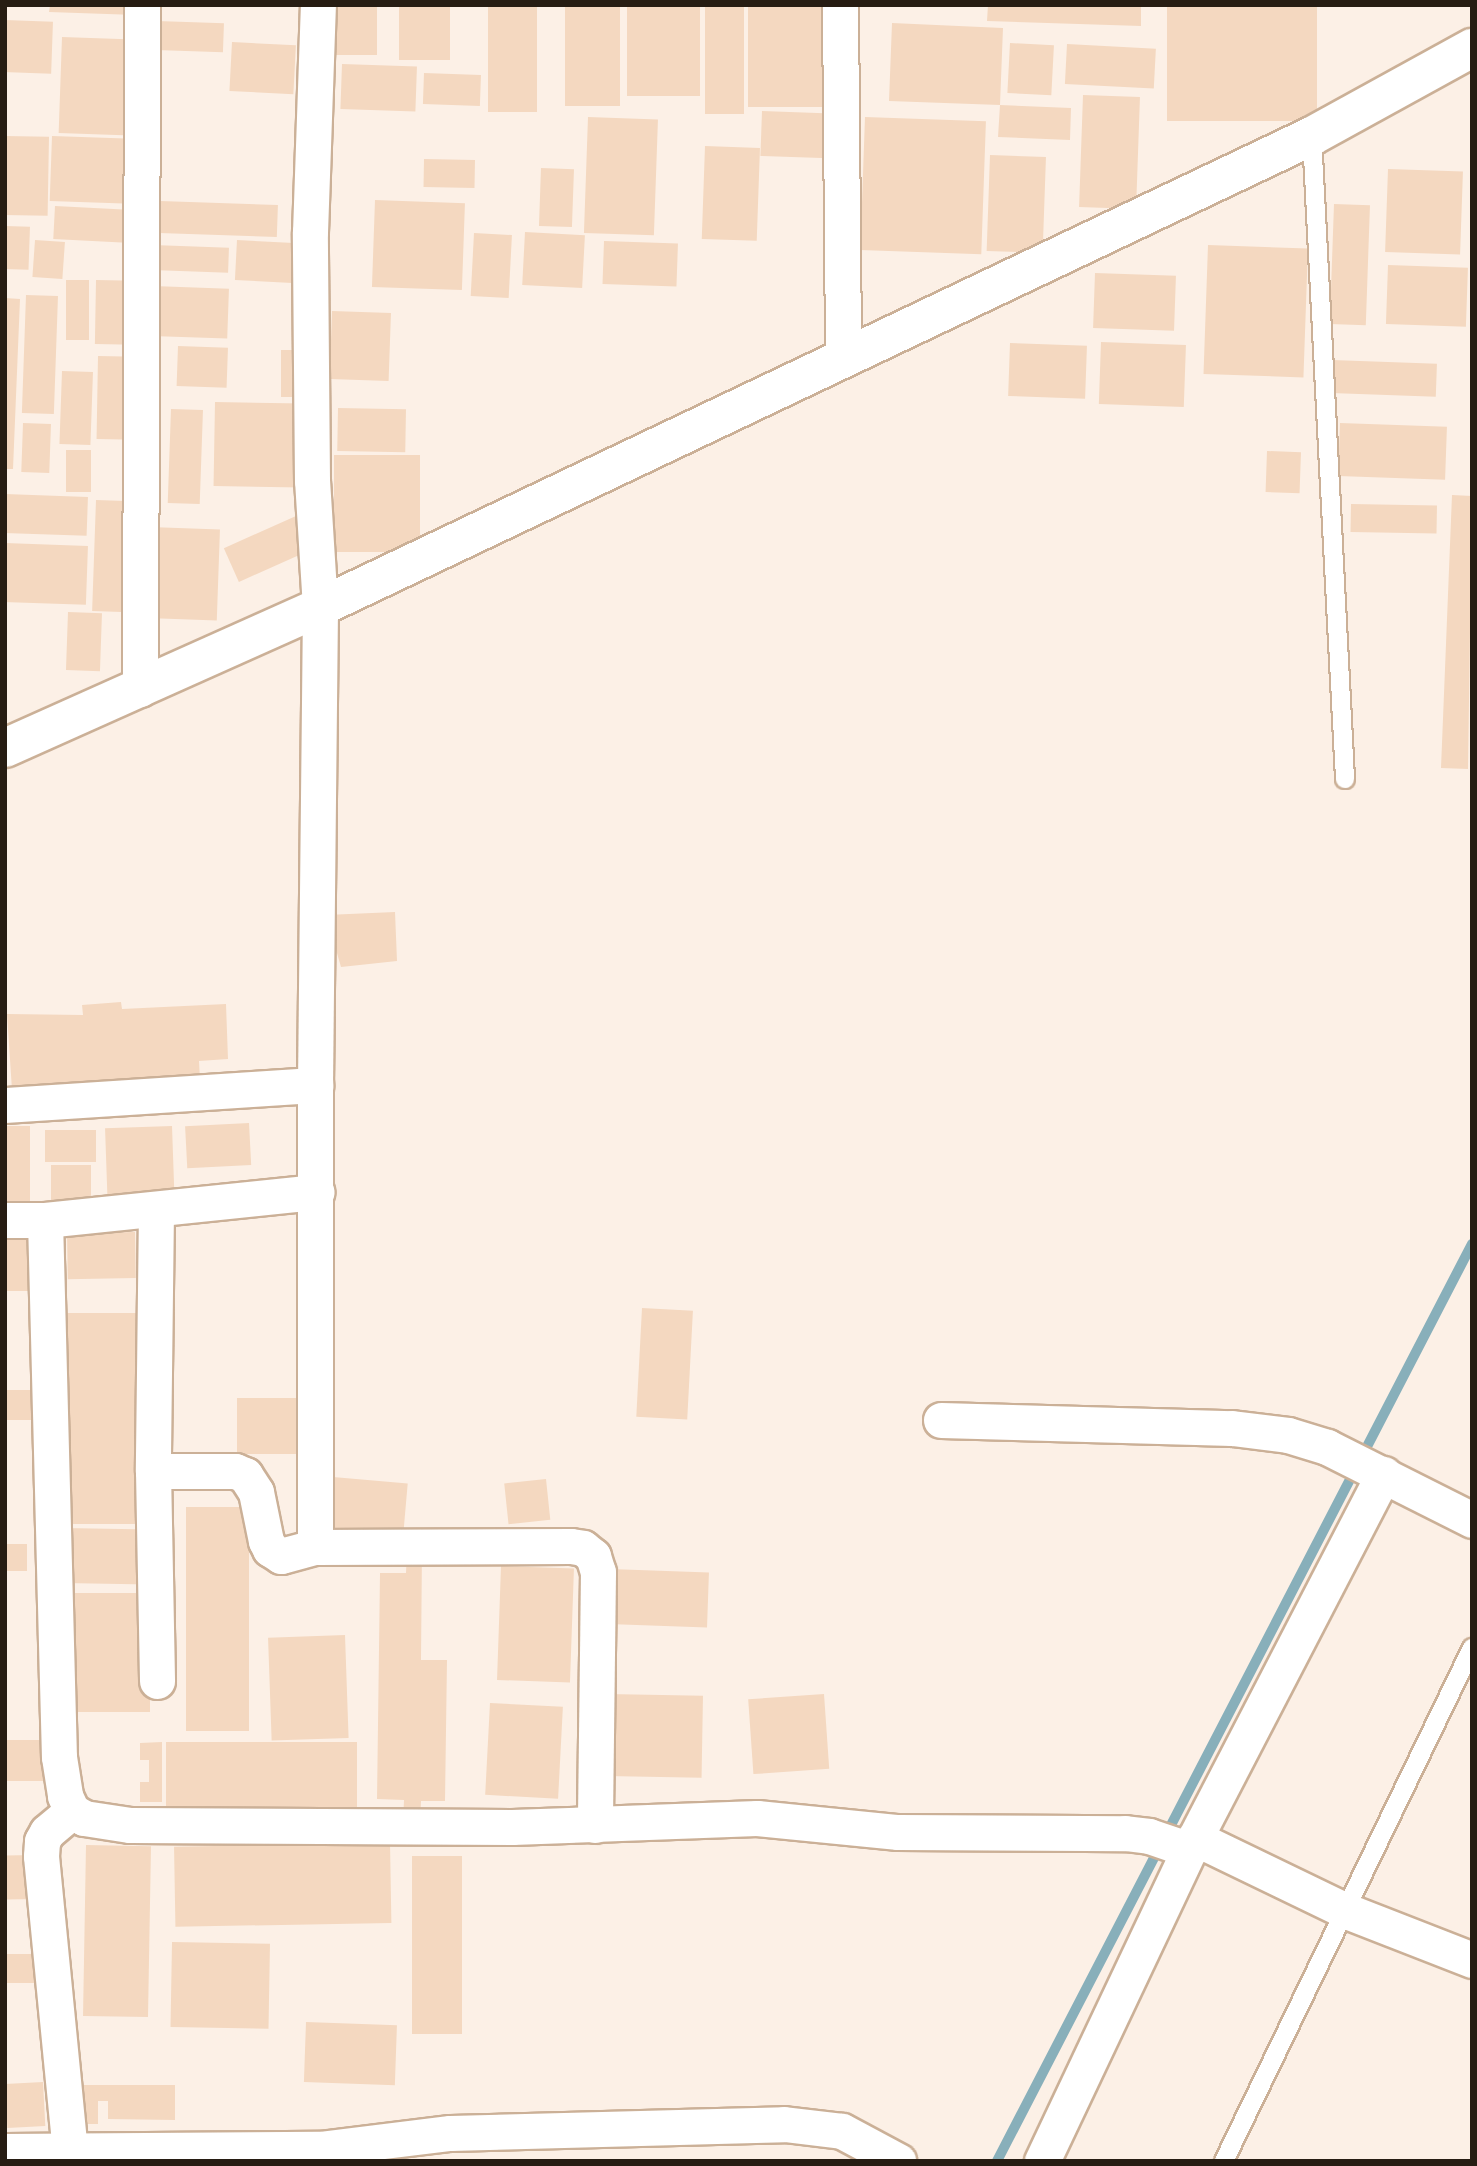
<!DOCTYPE html>
<html>
<head>
<meta charset="utf-8">
<style>
  body { margin:0 }
  #map { position:relative; width:1477px; height:2166px; overflow:hidden; background:#fcf0e6; font-family:Raleway,sans-serif }
  div>[style] { position:absolute }
  .stream>* { height:10px; margin:-5px; padding:0 5px; transform-origin:5px; border-radius:5px; background:#88afba }
  .building>* { inset:0; background:#f4d8c0; transform-origin:0 0 }
  .roads { filter:drop-shadow(2px 0 #cbb097) drop-shadow(-2px 0 #cbb097) drop-shadow(0 2px #cbb097) drop-shadow(0 -2px #cbb097) }
  .service>* { height:18px; margin:-9px; padding:0 9px; transform-origin:9px; border-radius:9px; background:#fff }
  .minor>* { height:35px; margin:-17.5px; padding:0 17.5px; transform-origin:17.5px; border-radius:17.5px; background:#fff }
  .tertiary>* { height:38px; margin:-19px; padding:0 19px; transform-origin:19px; border-radius:19px; background:#fff }
  span { translate:-50% -50%; white-space:nowrap; text-align:center; line-height:1.15; -webkit-text-stroke:5px #fcf0e6; paint-order:stroke }
  .frame { position:absolute; inset:0; border:7px solid #271d13; pointer-events:none }
</style>
</head>
<body>
<div id="map">
  <div class="stream">
    <div style="left:997px;top:2161px;width:1033px;rotate:-62.62deg"></div>
  </div>
  <div class="building">
    <div style="clip-path:polygon(50px 5px,137px 5px,136px 15px,49px 12px)"></div>
    <div style="left:330px;top:5px;width:47px;height:50px"></div>
    <div style="left:399px;top:5px;width:51px;height:55px"></div>
    <div style="left:488px;top:5px;width:49px;height:107px"></div>
    <div style="left:565px;top:5px;width:55px;height:101px"></div>
    <div style="left:627px;top:5px;width:73px;height:91px"></div>
    <div style="left:705px;top:5px;width:39px;height:109px"></div>
    <div style="left:748px;top:5px;width:88px;height:102px"></div>
    <div style="clip-path:polygon(988px 5px,1141px 5px,1141px 26px,987px 21px)"></div>
    <div style="left:1167px;top:5px;width:150px;height:116px"></div>
    <div style="left:5px;top:20px;width:48px;height:52px;rotate:2deg"></div>
    <div style="left:157px;top:21px;width:67px;height:29px;rotate:2deg"></div>
    <div style="clip-path:polygon(892px 23px,1003px 28px,1000px 105px,1071px 108px,1070px 140px,998px 137px,1000px 105px,889px 101px)"></div>
    <div style="left:62px;top:37px;width:72px;height:96px;rotate:2deg"></div>
    <div style="left:232px;top:42px;width:64px;height:49px;rotate:3deg"></div>
    <div style="left:1010px;top:43px;width:44px;height:50px;rotate:3deg"></div>
    <div style="left:1067px;top:44px;width:89px;height:40px;rotate:3deg"></div>
    <div style="left:342px;top:64px;width:75px;height:45px;rotate:2deg"></div>
    <div style="left:424px;top:73px;width:57px;height:31px;rotate:2deg"></div>
    <div style="left:1083px;top:95px;width:57px;height:112px;rotate:2deg"></div>
    <div style="left:762px;top:111px;width:76px;height:45px;rotate:2deg"></div>
    <div style="left:588px;top:117px;width:70px;height:116px;rotate:2deg"></div>
    <div style="left:865px;top:117px;width:121px;height:133px;rotate:2deg"></div>
    <div style="left:5px;top:136px;width:44px;height:79px;rotate:1deg"></div>
    <div style="left:52px;top:136px;width:81px;height:65px;rotate:2deg"></div>
    <div style="left:705px;top:146px;width:55px;height:93px;rotate:2deg"></div>
    <div style="left:990px;top:155px;width:56px;height:96px;rotate:2deg"></div>
    <div style="left:424px;top:159px;width:51px;height:28px;rotate:1deg"></div>
    <div style="left:541px;top:168px;width:33px;height:58px;rotate:2deg"></div>
    <div style="left:1388px;top:169px;width:75px;height:83px;rotate:2deg"></div>
    <div style="left:375px;top:200px;width:90px;height:87px;rotate:2deg"></div>
    <div style="left:160px;top:201px;width:118px;height:32px;rotate:2deg"></div>
    <div style="left:1334px;top:204px;width:36px;height:120px;rotate:2deg"></div>
    <div style="left:55px;top:206px;width:78px;height:33px;rotate:3deg"></div>
    <div style="left:5px;top:226px;width:25px;height:43px;rotate:2deg"></div>
    <div style="left:525px;top:232px;width:60px;height:53px;rotate:3deg"></div>
    <div style="left:474px;top:233px;width:38px;height:63px;rotate:3deg"></div>
    <div style="left:35px;top:240px;width:30px;height:37px;rotate:4deg"></div>
    <div style="left:237px;top:240px;width:67px;height:40px;rotate:3deg"></div>
    <div style="left:604px;top:241px;width:74px;height:43px;rotate:2deg"></div>
    <div style="left:153px;top:245px;width:76px;height:25px;rotate:2deg"></div>
    <div style="left:1208px;top:245px;width:100px;height:129px;rotate:2deg"></div>
    <div style="left:1388px;top:265px;width:80px;height:59px;rotate:2deg"></div>
    <div style="left:1095px;top:273px;width:81px;height:55px;rotate:2deg"></div>
    <div style="left:66px;top:280px;width:23px;height:60px"></div>
    <div style="left:96px;top:280px;width:39px;height:64px;rotate:1deg"></div>
    <div style="left:153px;top:286px;width:76px;height:50px;rotate:2deg"></div>
    <div style="left:26px;top:295px;width:32px;height:118px;rotate:2deg"></div>
    <div style="clip-path:polygon(5px 298px,20px 299px,13px 469px,5px 469px)"></div>
    <div style="left:332px;top:311px;width:59px;height:68px;rotate:2deg"></div>
    <div style="left:1101px;top:342px;width:85px;height:62px;rotate:2deg"></div>
    <div style="left:1010px;top:343px;width:77px;height:53px;rotate:2deg"></div>
    <div style="left:178px;top:346px;width:50px;height:40px;rotate:2deg"></div>
    <div style="left:281px;top:350px;width:23px;height:47px"></div>
    <div style="left:98px;top:356px;width:39px;height:83px;rotate:1deg"></div>
    <div style="left:1332px;top:360px;width:105px;height:33px;rotate:2deg"></div>
    <div style="left:62px;top:371px;width:31px;height:73px;rotate:2deg"></div>
    <div style="left:215px;top:402px;width:88px;height:84px;rotate:1deg"></div>
    <div style="left:338px;top:408px;width:68px;height:43px;rotate:1deg"></div>
    <div style="left:171px;top:409px;width:32px;height:94px;rotate:2deg"></div>
    <div style="left:23px;top:423px;width:28px;height:49px;rotate:2deg"></div>
    <div style="left:1340px;top:423px;width:107px;height:53px;rotate:2deg"></div>
    <div style="left:66px;top:450px;width:25px;height:42px"></div>
    <div style="left:1267px;top:451px;width:34px;height:41px;rotate:2deg"></div>
    <div style="left:334px;top:455px;width:86px;height:97px"></div>
    <div style="left:5px;top:494px;width:83px;height:39px;rotate:2deg"></div>
    <div style="clip-path:polygon(1452px 495px,1472px 496px,1468px 769px,1441px 768px)"></div>
    <div style="left:96px;top:500px;width:37px;height:111px;rotate:2deg"></div>
    <div style="left:1351px;top:504px;width:86px;height:28px;rotate:1deg"></div>
    <div style="left:296px;top:516px;width:37px;height:79px;rotate:66deg"></div>
    <div style="left:150px;top:527px;width:70px;height:91px;rotate:2deg"></div>
    <div style="left:5px;top:543px;width:83px;height:59px;rotate:2deg"></div>
    <div style="left:68px;top:612px;width:34px;height:58px;rotate:2deg"></div>
    <div style="clip-path:polygon(395px 912px,397px 961px,341px 967px,326px 915px)"></div>
    <div style="clip-path:polygon(121px 1002px,122px 1009px,226px 1004px,228px 1059px,199px 1061px,200px 1080px,12px 1090px,7px 1014px,83px 1015px,82px 1005px)"></div>
    <div style="left:249px;top:1123px;width:42px;height:64px;rotate:87deg"></div>
    <div style="left:5px;top:1126px;width:25px;height:78px"></div>
    <div style="left:172px;top:1126px;width:74px;height:67px;rotate:88deg"></div>
    <div style="left:96px;top:1130px;width:32px;height:51px;rotate:90deg"></div>
    <div style="left:51px;top:1165px;width:40px;height:43px"></div>
    <div style="left:5px;top:1223px;width:33px;height:68px"></div>
    <div style="left:135px;top:1232px;width:46px;height:68px;rotate:89deg"></div>
    <div style="left:642px;top:1308px;width:51px;height:109px;rotate:3deg"></div>
    <div style="left:54px;top:1313px;width:93px;height:211px"></div>
    <div style="left:43px;top:1390px;width:30px;height:38px;rotate:90deg"></div>
    <div style="left:237px;top:1398px;width:74px;height:56px"></div>
    <div style="left:333px;top:1477px;width:75px;height:54px;rotate:5deg"></div>
    <div style="left:546px;top:1479px;width:41px;height:42px;rotate:84deg"></div>
    <div style="left:186px;top:1507px;width:63px;height:224px"></div>
    <div style="left:64px;top:1528px;width:86px;height:55px;rotate:1deg"></div>
    <div style="left:5px;top:1544px;width:22px;height:27px"></div>
    <div style="clip-path:polygon(407px 1549px,422px 1549px,421px 1660px,447px 1660px,445px 1801px,421px 1801px,420px 1824px,403px 1824px,404px 1800px,377px 1799px,380px 1573px,406px 1573px)"></div>
    <div style="left:501px;top:1566px;width:73px;height:114px;rotate:2deg"></div>
    <div style="left:610px;top:1569px;width:99px;height:55px;rotate:2deg"></div>
    <div style="left:66px;top:1593px;width:84px;height:119px"></div>
    <div style="left:345px;top:1635px;width:103px;height:77px;rotate:88deg"></div>
    <div style="left:607px;top:1694px;width:96px;height:82px;rotate:1deg"></div>
    <div style="left:824px;top:1694px;width:75px;height:76px;rotate:86deg"></div>
    <div style="left:490px;top:1703px;width:73px;height:92px;rotate:3deg"></div>
    <div style="left:45px;top:1740px;width:41px;height:40px;rotate:90deg"></div>
    <div style="clip-path:polygon(162px 1742px,162px 1802px,140px 1802px,140px 1782px,149px 1782px,149px 1760px,140px 1760px,140px 1743px)"></div>
    <div style="left:166px;top:1742px;width:191px;height:78px"></div>
    <div style="left:390px;top:1843px;width:80px;height:216px;rotate:89deg"></div>
    <div style="left:86px;top:1845px;width:65px;height:171px;rotate:1deg"></div>
    <div style="left:36px;top:1855px;width:44px;height:31px;rotate:89deg"></div>
    <div style="left:412px;top:1856px;width:50px;height:178px"></div>
    <div style="left:172px;top:1942px;width:98px;height:85px;rotate:1deg"></div>
    <div style="left:5px;top:1954px;width:36px;height:29px"></div>
    <div style="left:306px;top:2022px;width:91px;height:60px;rotate:2deg"></div>
    <div style="left:43px;top:2082px;width:44px;height:38px;rotate:87deg"></div>
    <div style="clip-path:polygon(78px 2085px,175px 2085px,175px 2120px,108px 2119px,108px 2101px,98px 2101px,98px 2124px,78px 2124px)"></div>
  </div>
  <div class="roads">
    <div class="service">
      <div style="left:1312px;top:136px;width:644px;rotate:87.06deg"></div>
      <div style="left:1224px;top:2161px;width:570px;rotate:-64.2deg"></div>
    </div>
    <div class="minor">
      <div style="left:840px;top:5px;width:352px;rotate:89.5deg"></div>
      <div style="left:140px;top:689px;width:684px;rotate:-89.83deg"></div>
      <div style="left:5px;top:1105px;width:311px;rotate:-3.7deg"></div>
      <div style="left:156px;top:1209px;width:262px;rotate:90.7deg"></div>
      <div style="left:153px;top:1471px;width:210px;rotate:88.9deg"></div>
      <div style="left:5px;top:1220px;width:40px"></div>
      <div style="left:45px;top:1220px;width:273px;rotate:-5.9deg"></div>
      <div style="left:45px;top:1220px;width:537px;rotate:88.51deg"></div>
      <div style="left:59px;top:1757px;width:39px;rotate:81deg"></div>
      <div style="left:65px;top:1796px;width:17px;rotate:65deg"></div>
      <div style="left:72px;top:1811px;width:14px;rotate:30deg"></div>
      <div style="left:84px;top:1818px;width:47px;rotate:8.7deg"></div>
      <div style="left:130px;top:1825px;width:382px;rotate:0.3deg"></div>
      <div style="left:512px;top:1827px;width:245px;rotate:-2.1deg"></div>
      <div style="left:757px;top:1818px;width:142px;rotate:5.7deg"></div>
      <div style="left:898px;top:1832px;width:227px;rotate:0.3deg"></div>
      <div style="left:1125px;top:1833px;width:24px;rotate:7deg"></div>
      <div style="left:1149px;top:1836px;width:43px;rotate:18.9deg"></div>
      <div style="left:941px;top:1420px;width:291px;rotate:1.6deg"></div>
      <div style="left:1232px;top:1428px;width:56px;rotate:7.1deg"></div>
      <div style="left:1288px;top:1435px;width:41px;rotate:17.1deg"></div>
      <div style="left:1327px;top:1447px;width:162px;rotate:26.7deg"></div>
      <div style="left:153px;top:1471px;width:82px"></div>
      <div style="left:235px;top:1471px;width:11px;rotate:22deg"></div>
      <div style="left:245px;top:1475px;width:20px;rotate:57deg"></div>
      <div style="left:256px;top:1492px;width:50px;rotate:78.5deg"></div>
      <div style="left:266px;top:1541px;width:9px;rotate:63deg"></div>
      <div style="left:270px;top:1549px;width:13px;rotate:32deg"></div>
      <div style="left:281px;top:1556px;width:35px;rotate:-15deg"></div>
      <div style="left:315px;top:1547px;width:256px;rotate:-0.2deg"></div>
      <div style="left:571px;top:1546px;width:12px;rotate:9deg"></div>
      <div style="left:583px;top:1548px;width:13px;rotate:39deg"></div>
      <div style="left:593px;top:1556px;width:17px;rotate:73deg"></div>
      <div style="left:598px;top:1572px;width:253px;rotate:90.7deg"></div>
      <div style="left:315px;top:1547px;width:462px;rotate:-90deg"></div>
      <div style="left:315px;top:1085px;width:478px;rotate:-89.4deg"></div>
      <div style="left:320px;top:607px;width:126px;rotate:-93.6deg"></div>
      <div style="left:312px;top:481px;width:249px;rotate:-90.5deg"></div>
      <div style="left:310px;top:232px;width:227px;rotate:-88deg"></div>
      <div style="left:1195px;top:1838px;width:165px;rotate:25.8deg"></div>
      <div style="left:1344px;top:1910px;width:137px;rotate:21.3deg"></div>
      <div style="left:5px;top:2151px;width:314px;rotate:-0.4deg"></div>
      <div style="left:319px;top:2149px;width:132px;rotate:-7deg"></div>
      <div style="left:450px;top:2133px;width:334px;rotate:-1.5deg"></div>
      <div style="left:784px;top:2124px;width:58px;rotate:6.9deg"></div>
      <div style="left:842px;top:2131px;width:64px;rotate:28.2deg"></div>
      <div style="left:70px;top:2152px;width:297px;rotate:-95.6deg"></div>
      <div style="left:41px;top:1856px;width:15px;rotate:-86deg"></div>
      <div style="left:42px;top:1841px;width:10px;rotate:-61deg"></div>
      <div style="left:47px;top:1832px;width:33px;rotate:-40deg"></div>
      <div style="left:1042px;top:2161px;width:357px;rotate:-64.7deg"></div>
      <div style="left:1195px;top:1838px;width:410px;rotate:-62.6deg"></div>
    </div>
    <div class="tertiary">
      <div style="left:5px;top:748px;width:345px;rotate:-24.1deg"></div>
      <div style="left:320px;top:607px;width:1098px;rotate:-25.4deg"></div>
      <div style="left:1312px;top:136px;width:183px;rotate:-28.8deg"></div>
    </div>
  </div>
  <div class="frame"></div>
</div>
</body>
</html>
